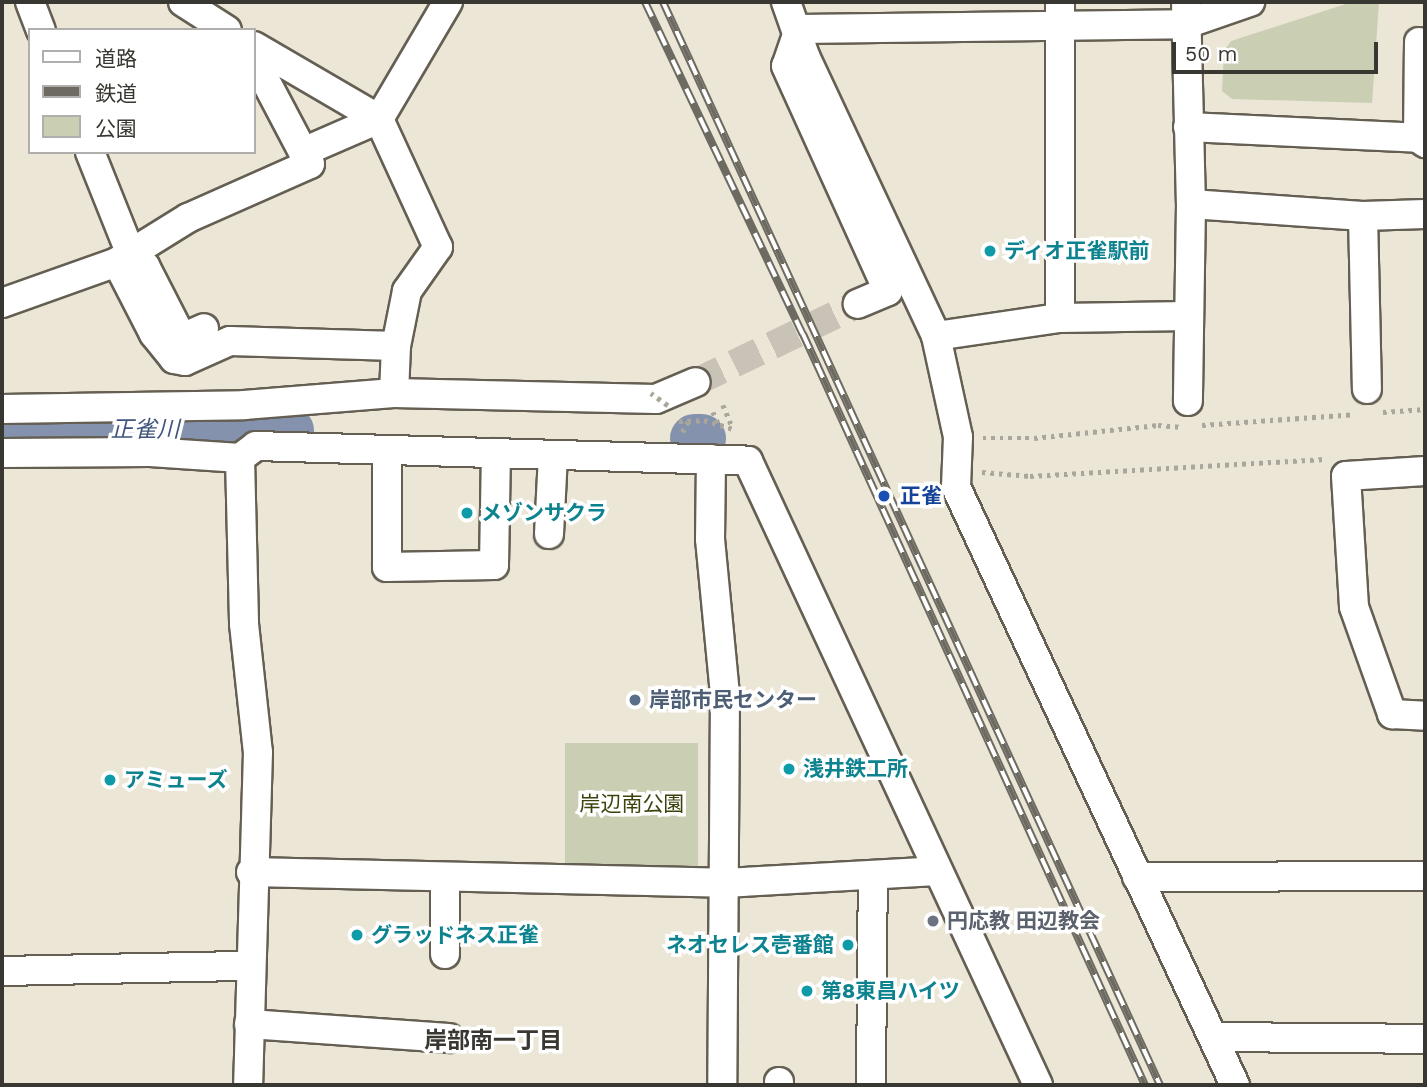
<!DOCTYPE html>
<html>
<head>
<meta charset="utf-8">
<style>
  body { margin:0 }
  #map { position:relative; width:1427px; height:1087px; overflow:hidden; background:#ece6d7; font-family:"Work Sans","Noto Sans JP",sans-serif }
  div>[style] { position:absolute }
  .green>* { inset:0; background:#caceb3; transform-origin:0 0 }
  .river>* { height:49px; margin:-24.5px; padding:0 24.5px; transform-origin:24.5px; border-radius:24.5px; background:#8592ad }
  .minor-tunnel>* { height:28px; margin-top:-14px; transform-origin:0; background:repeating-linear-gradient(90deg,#c8c3b6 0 28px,transparent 0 42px) }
  .path>* { height:4.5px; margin-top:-2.25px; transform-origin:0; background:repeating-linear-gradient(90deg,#aba69b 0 3.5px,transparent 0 8.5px) }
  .roads { filter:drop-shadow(2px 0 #645f52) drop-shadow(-2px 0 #645f52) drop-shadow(0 2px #645f52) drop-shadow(0 -2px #645f52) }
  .minor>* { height:28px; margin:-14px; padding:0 14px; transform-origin:14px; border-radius:14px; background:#fff }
  .rail>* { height:8px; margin-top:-4px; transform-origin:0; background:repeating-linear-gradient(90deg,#fff 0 16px,#6d6a62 0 32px); box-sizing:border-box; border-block:2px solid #6d6a62 }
  .path-bridge>* { height:4.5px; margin-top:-2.25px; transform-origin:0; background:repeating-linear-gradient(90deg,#aba69b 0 3.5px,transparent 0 8.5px) }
  .dots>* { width:19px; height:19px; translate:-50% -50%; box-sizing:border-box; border:4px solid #fff; border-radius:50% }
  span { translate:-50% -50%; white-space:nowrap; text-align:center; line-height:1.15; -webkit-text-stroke:7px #fff; paint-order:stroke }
  .culture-label { font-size:21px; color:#0d838f; font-weight:700 }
  .left { translate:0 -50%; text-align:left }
  .right { translate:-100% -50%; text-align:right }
  .transit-label { font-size:21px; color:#164399; font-weight:700 }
  .service-label { font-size:21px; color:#4e5e75; font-weight:700 }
  .park-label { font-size:21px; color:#3d420d }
  .worship-label { font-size:21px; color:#5b616d; font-weight:700 }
  .water-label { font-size:23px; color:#41557e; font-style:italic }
  .neighbourhood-label { font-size:23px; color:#393731; font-weight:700 }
  .frame { position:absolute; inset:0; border:4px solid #393731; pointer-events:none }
  .legend { position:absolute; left:28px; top:28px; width:228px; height:126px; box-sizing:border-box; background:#fff; border:2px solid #b0afad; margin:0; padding:9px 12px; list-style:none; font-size:21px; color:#393731 }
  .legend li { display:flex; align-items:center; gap:14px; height:35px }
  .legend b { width:35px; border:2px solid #b0afad }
  .scale { position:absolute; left:1172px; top:42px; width:206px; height:32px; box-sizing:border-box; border:4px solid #393731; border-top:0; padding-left:9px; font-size:21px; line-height:24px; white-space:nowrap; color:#393731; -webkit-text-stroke:5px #fff; paint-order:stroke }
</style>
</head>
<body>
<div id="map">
  <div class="green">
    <div style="clip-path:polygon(1352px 2px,1379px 2px,1372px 103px,1232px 99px,1222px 91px,1224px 51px,1231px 41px)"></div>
    <div style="left:565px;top:743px;width:133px;height:125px"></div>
  </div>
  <div class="river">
    <div style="left:2px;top:430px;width:287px"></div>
    <div style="left:694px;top:438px;width:7px"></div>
  </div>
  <div class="minor-tunnel">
    <div style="left:696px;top:382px;width:180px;rotate:-25.7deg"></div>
  </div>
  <div class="path">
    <div style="left:723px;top:405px;width:25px;rotate:67deg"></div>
    <div style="left:713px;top:412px;width:17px;rotate:65deg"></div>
    <div style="left:1383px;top:412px;width:42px;rotate:-4.1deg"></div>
    <div style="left:679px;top:421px;width:25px;rotate:-2deg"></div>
    <div style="left:704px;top:420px;width:30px;rotate:17deg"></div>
    <div style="left:1202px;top:425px;width:152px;rotate:-4.1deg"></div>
    <div style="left:682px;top:432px;width:14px;rotate:-60deg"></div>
    <div style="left:983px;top:438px;width:51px"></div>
    <div style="left:1034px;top:438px;width:125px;rotate:-6deg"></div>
    <div style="left:1158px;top:425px;width:21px;rotate:5deg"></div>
    <div style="left:982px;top:472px;width:48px;rotate:4.8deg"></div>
    <div style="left:1030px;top:476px;width:296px;rotate:-3.3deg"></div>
  </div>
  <div class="roads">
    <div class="minor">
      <div style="left:30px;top:2px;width:30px;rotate:69deg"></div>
      <div style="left:183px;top:2px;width:52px;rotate:32.5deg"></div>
      <div style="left:786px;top:2px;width:57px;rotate:70.6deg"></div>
      <div style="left:805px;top:56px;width:309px;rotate:64.9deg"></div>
      <div style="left:936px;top:336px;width:103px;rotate:77.7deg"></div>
      <div style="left:958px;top:437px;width:50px;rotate:92.3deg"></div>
      <div style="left:956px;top:487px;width:660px;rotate:64.99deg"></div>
      <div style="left:1186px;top:2px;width:202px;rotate:88.6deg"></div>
      <div style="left:1191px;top:204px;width:197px;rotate:90.9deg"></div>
      <div style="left:799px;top:29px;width:387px;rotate:-0.7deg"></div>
      <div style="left:1186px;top:24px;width:68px;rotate:-19deg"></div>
      <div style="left:799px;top:29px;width:39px;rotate:109deg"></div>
      <div style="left:786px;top:66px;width:247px;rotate:65.6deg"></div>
      <div style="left:888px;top:291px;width:33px;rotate:157deg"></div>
      <div style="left:254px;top:46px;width:145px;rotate:30.3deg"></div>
      <div style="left:379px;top:119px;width:136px;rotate:-59.5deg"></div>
      <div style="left:254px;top:59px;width:105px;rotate:62.2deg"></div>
      <div style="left:303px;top:152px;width:83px;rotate:-23.5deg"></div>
      <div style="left:379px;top:119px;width:141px;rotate:65.3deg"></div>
      <div style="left:438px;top:247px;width:54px;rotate:125.2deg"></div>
      <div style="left:407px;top:291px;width:56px;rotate:101.3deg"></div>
      <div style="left:396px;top:346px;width:47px;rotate:92.4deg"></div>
      <div style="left:1188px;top:127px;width:230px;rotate:2.7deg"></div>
      <div style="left:1418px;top:138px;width:9px;rotate:36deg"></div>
      <div style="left:1418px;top:138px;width:96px;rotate:-89.4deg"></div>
      <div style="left:90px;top:152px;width:108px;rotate:68.2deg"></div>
      <div style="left:130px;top:252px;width:21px;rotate:43deg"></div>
      <div style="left:145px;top:266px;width:81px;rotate:62.8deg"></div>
      <div style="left:182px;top:338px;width:24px;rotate:-24deg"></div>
      <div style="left:1191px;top:204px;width:172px;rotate:4deg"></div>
      <div style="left:1363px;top:216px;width:62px;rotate:-1.8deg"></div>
      <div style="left:1363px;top:216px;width:173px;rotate:88.7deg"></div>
      <div style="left:117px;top:262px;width:81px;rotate:62.8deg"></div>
      <div style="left:154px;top:334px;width:32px;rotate:51deg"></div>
      <div style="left:174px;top:359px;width:11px;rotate:10deg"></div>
      <div style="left:185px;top:361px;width:49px;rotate:-24deg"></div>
      <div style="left:230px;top:341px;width:166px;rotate:1.7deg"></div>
      <div style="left:2px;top:303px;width:122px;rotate:-19.6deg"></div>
      <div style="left:117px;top:262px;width:84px;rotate:-31.8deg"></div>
      <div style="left:188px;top:218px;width:133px;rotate:-23.9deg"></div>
      <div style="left:310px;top:164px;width:14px;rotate:-120deg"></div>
      <div style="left:1060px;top:318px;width:316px;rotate:-90deg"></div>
      <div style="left:936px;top:336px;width:125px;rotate:-8.3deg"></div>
      <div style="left:1060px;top:318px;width:129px;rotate:-0.9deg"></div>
      <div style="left:2px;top:409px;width:242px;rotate:-0.9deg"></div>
      <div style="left:244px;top:405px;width:150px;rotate:-4.6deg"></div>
      <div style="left:394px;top:393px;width:262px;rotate:1.3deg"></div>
      <div style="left:656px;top:399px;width:43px;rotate:-23deg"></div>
      <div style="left:387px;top:450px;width:117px;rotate:90deg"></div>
      <div style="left:387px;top:567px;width:107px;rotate:-1.1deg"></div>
      <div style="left:494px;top:565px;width:112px;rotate:-89deg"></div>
      <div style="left:2px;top:453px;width:148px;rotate:-0.4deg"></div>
      <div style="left:150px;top:452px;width:90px;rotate:3.8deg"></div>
      <div style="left:240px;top:458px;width:166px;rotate:88.6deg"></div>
      <div style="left:244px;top:624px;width:129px;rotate:83.8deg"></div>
      <div style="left:258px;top:752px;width:333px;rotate:91.7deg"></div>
      <div style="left:240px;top:458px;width:20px;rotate:-37deg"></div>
      <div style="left:256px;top:446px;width:492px;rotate:1.7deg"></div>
      <div style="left:748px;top:461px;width:688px;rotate:65.07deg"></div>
      <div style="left:711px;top:459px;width:80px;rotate:90.7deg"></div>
      <div style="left:710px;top:539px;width:158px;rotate:84.5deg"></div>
      <div style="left:725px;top:696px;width:389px;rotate:90.4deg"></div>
      <div style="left:1425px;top:471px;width:79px;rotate:176.4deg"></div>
      <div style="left:1346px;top:476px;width:131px;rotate:86.5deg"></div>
      <div style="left:1354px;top:607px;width:114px;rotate:70.4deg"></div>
      <div style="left:1392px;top:714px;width:33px;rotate:3deg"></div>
      <div style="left:549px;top:534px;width:79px;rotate:-87.1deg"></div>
      <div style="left:251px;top:872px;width:473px;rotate:1.3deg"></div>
      <div style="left:724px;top:883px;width:213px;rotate:-3.2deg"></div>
      <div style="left:1137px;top:877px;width:288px;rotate:-0.2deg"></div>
      <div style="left:445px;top:954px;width:76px;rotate:-90deg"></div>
      <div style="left:2px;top:971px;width:247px;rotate:-1.2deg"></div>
      <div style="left:249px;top:1024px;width:200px;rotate:4deg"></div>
      <div style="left:1213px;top:1037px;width:212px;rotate:0.5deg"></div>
      <div style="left:779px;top:1085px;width:3px;rotate:-90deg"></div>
      <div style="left:871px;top:1085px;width:210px;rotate:-89.5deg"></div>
    </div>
  </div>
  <div class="rail">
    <div style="left:645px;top:2px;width:368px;rotate:64.6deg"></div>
    <div style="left:803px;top:334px;width:825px;rotate:65.52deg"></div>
    <div style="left:663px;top:2px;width:1192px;rotate:65.35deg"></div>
  </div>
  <div class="path-bridge">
    <div style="left:651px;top:393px;width:22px;rotate:36deg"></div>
  </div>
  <div class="dots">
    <div style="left:990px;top:251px;background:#0f9aa8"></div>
    <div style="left:884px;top:496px;background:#1a4fb4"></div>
    <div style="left:467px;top:513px;background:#0f9aa8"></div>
    <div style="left:635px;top:700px;background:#5c6f8a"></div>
    <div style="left:789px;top:769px;background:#0f9aa8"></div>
    <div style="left:110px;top:780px;background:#0f9aa8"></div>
    <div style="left:933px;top:921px;background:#6b7280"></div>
    <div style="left:357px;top:935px;background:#0f9aa8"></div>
    <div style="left:848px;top:945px;background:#0f9aa8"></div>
    <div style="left:807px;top:991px;background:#0f9aa8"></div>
  </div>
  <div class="culture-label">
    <span class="left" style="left:1004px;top:251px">ディオ正雀駅前</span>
    <span class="left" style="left:481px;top:513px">メゾンサクラ</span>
    <span class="left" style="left:803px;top:769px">浅井鉄工所</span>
    <span class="left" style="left:124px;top:780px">アミューズ</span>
    <span class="left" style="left:371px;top:935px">グラッドネス正雀</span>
    <span class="right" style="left:834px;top:945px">ネオセレス壱番館</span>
    <span class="left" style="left:821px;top:991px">第8東昌ハイツ</span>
  </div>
  <div class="transit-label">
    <span class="left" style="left:900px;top:496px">正雀</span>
  </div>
  <div class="service-label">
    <span class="left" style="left:649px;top:700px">岸部市民センター</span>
  </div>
  <div class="park-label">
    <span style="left:632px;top:804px">岸辺南公園</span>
  </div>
  <div class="worship-label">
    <span class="left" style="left:947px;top:921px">円応教 田辺教会</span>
  </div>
  <div class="water-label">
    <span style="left:145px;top:430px">正雀川</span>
  </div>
  <div class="neighbourhood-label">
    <span style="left:493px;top:1041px">岸部南一丁目</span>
  </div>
  <div class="frame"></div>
  <ul class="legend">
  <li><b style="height:9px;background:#fff"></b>道路</li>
  <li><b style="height:9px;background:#6d6a62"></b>鉄道</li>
  <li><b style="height:19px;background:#caceb3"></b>公園</li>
  </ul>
  <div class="scale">50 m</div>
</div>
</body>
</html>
